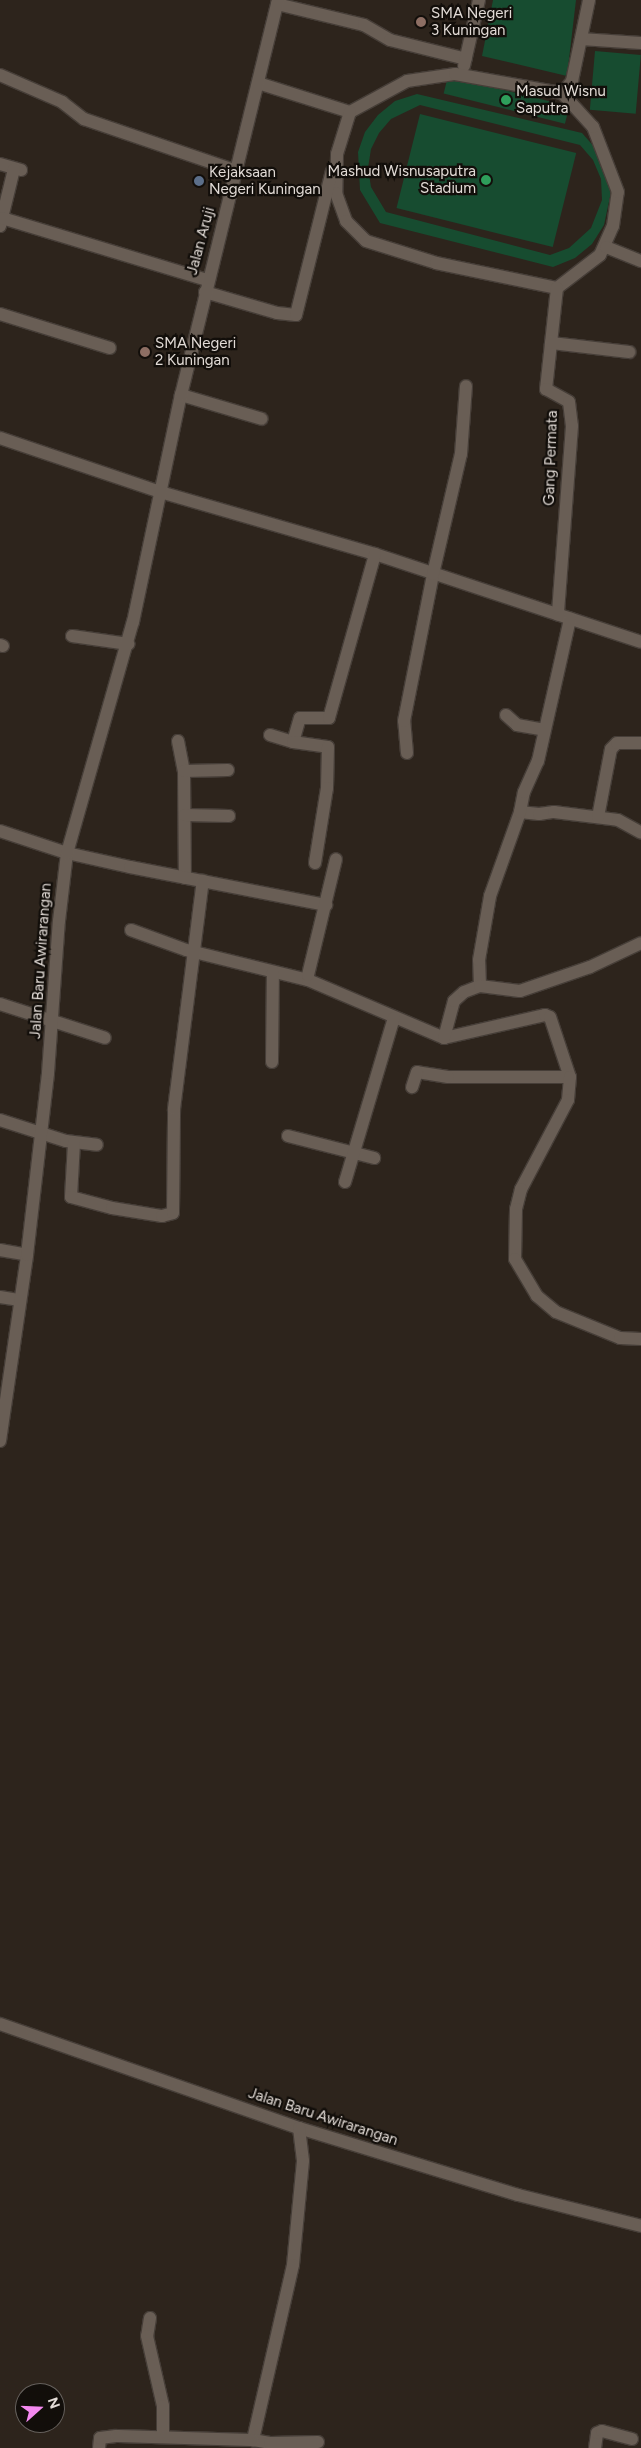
<!DOCTYPE html>
<html>
<head>
<meta charset="utf-8">
<style>
  body { margin:0 }
  #map { position:relative; width:641px; height:2448px; overflow:hidden; background:#2d241c; font-family:Figtree,sans-serif }
  div>[style] { position:absolute }
  .green>* { inset:0; background:#174c30; transform-origin:0 0 }
  .roads { filter:drop-shadow(1px 0 #463e38) drop-shadow(-1px 0 #463e38) drop-shadow(0 1px #463e38) drop-shadow(0 -1px #463e38) }
  .minor>* { height:12px; margin:-6px; padding:0 6px; transform-origin:6px; border-radius:6px; background:#695e55 }
  .dots>* { width:14px; height:14px; translate:-50% -50%; box-sizing:border-box; border:2px solid #120e0a; border-radius:50% }
  span { translate:-50% -50%; white-space:nowrap; text-align:center; line-height:1.15; -webkit-text-stroke:4.5px #120e0a; paint-order:stroke }
  .poi-label { font-size:15px; color:#e2dbd6 }
  .left { translate:0 -50%; text-align:left }
  .right { translate:-100% -50%; text-align:right }
  .street-label { font-size:15px; color:#e2dbd6 }
  .north { position:absolute; left:15px; top:2383px; width:50px; height:50px; box-sizing:border-box; background:#120e0a; border:1px solid #65605c; border-radius:50%; rotate:70deg; font-size:14px; font-weight:700; line-height:20px; text-align:center; color:#e2dbd6 }
  .north::after { content:''; display:block; margin:auto; width:18px; height:22px; background:#f489f0; clip-path:polygon(50% 0,100% 100%,50% 72%,0 100%) }
</style>
</head>
<body>
<div id="map">
  <div class="green">
    <div style="clip-path:polygon(493px 0,576px 0,567px 76px,482px 56px)"></div>
    <div style="left:595px;top:51px;width:46px;height:59px;rotate:5deg"></div>
    <div style="left:448px;top:76px;width:125px;height:18px;rotate:14deg"></div>
    <div style="clip-path:polygon(evenodd,417px 94px,582px 133px,597px 150px,611px 192px,604px 225px,592px 244px,575px 258px,553px 267px,380px 223px,360px 190px,358px 152px,365px 132px,378px 115px,395px 101px,417px 94px,420px 105px,580px 145px,593px 160px,601px 179px,602px 200px,591px 228px,569px 248px,550px 255px,386px 212px,371px 187px,368px 168px,371px 149px,379px 133px,391px 119px,420px 105px)"></div>
    <div style="left:420px;top:114px;width:161px;height:97px;rotate:14deg"></div>
  </div>
  <div class="roads">
    <div class="minor">
      <div style="left:277px;top:4px;width:89px;rotate:13.6deg"></div>
      <div style="left:364px;top:25px;width:30px;rotate:30deg"></div>
      <div style="left:390px;top:40px;width:78px;rotate:14deg"></div>
      <div style="left:581px;top:39px;width:60px;rotate:3.8deg"></div>
      <div style="left:464px;top:66px;width:68px;rotate:-77.2deg"></div>
      <div style="left:0;top:75px;width:68px;rotate:23.5deg"></div>
      <div style="left:62px;top:102px;width:28px;rotate:38deg"></div>
      <div style="left:84px;top:119px;width:162px;rotate:18.8deg"></div>
      <div style="left:258px;top:83px;width:96px;rotate:17.5deg"></div>
      <div style="left:350px;top:112px;width:65px;rotate:-28.5deg"></div>
      <div style="left:407px;top:81px;width:49px;rotate:-8.3deg"></div>
      <div style="left:455px;top:74px;width:109px;rotate:10.1deg"></div>
      <div style="left:562px;top:93px;width:16px;rotate:-50deg"></div>
      <div style="left:572px;top:81px;width:83px;rotate:-78.1deg"></div>
      <div style="left:350px;top:112px;width:44px;rotate:107.2deg"></div>
      <div style="left:337px;top:154px;width:39px;rotate:91deg"></div>
      <div style="left:336px;top:193px;width:30px;rotate:70deg"></div>
      <div style="left:346px;top:221px;width:28px;rotate:45deg"></div>
      <div style="left:366px;top:241px;width:73px;rotate:17.4deg"></div>
      <div style="left:436px;top:263px;width:124px;rotate:11.7deg"></div>
      <div style="left:557px;top:288px;width:54px;rotate:-37.5deg"></div>
      <div style="left:600px;top:255px;width:32px;rotate:-66deg"></div>
      <div style="left:613px;top:226px;width:34px;rotate:-82deg"></div>
      <div style="left:618px;top:192px;width:70px;rotate:-111deg"></div>
      <div style="left:593px;top:127px;width:46px;rotate:-132.4deg"></div>
      <div style="left:0;top:164px;width:22px;rotate:16deg"></div>
      <div style="left:2px;top:218px;width:50px;rotate:-76.2deg"></div>
      <div style="left:0;top:226px;width:8px;rotate:-76deg"></div>
      <div style="left:2px;top:218px;width:215px;rotate:16.8deg"></div>
      <div style="left:606px;top:247px;width:38px;rotate:22deg"></div>
      <div style="left:557px;top:288px;width:102px;rotate:96.2deg"></div>
      <div style="left:546px;top:389px;width:26px;rotate:29deg"></div>
      <div style="left:569px;top:402px;width:24px;rotate:83deg"></div>
      <div style="left:572px;top:426px;width:189px;rotate:94.3deg"></div>
      <div style="left:205px;top:292px;width:75px;rotate:16.3deg"></div>
      <div style="left:277px;top:313px;width:19px;rotate:6deg"></div>
      <div style="left:296px;top:315px;width:148px;rotate:-76deg"></div>
      <div style="left:0;top:314px;width:115px;rotate:17.2deg"></div>
      <div style="left:551px;top:343px;width:79px;rotate:6.6deg"></div>
      <div style="left:181px;top:395px;width:84px;rotate:16.5deg"></div>
      <div style="left:0;top:438px;width:169px;rotate:18.6deg"></div>
      <div style="left:160px;top:492px;width:224px;rotate:16.1deg"></div>
      <div style="left:375px;top:554px;width:280px;rotate:18.3deg"></div>
      <div style="left:72px;top:636px;width:57px;rotate:8.1deg"></div>
      <div style="left:0;top:645px;width:3px;rotate:18deg"></div>
      <div style="left:506px;top:715px;width:15px;rotate:42deg"></div>
      <div style="left:517px;top:725px;width:28px;rotate:10deg"></div>
      <div style="left:270px;top:735px;width:24px;rotate:17deg"></div>
      <div style="left:293px;top:742px;width:25px;rotate:-74deg"></div>
      <div style="left:300px;top:718px;width:29px"></div>
      <div style="left:329px;top:718px;width:170px;rotate:-74.3deg"></div>
      <div style="left:178px;top:741px;width:31px;rotate:79deg"></div>
      <div style="left:184px;top:771px;width:107px;rotate:89.5deg"></div>
      <div style="left:293px;top:742px;width:35px;rotate:8deg"></div>
      <div style="left:328px;top:747px;width:41px;rotate:91.4deg"></div>
      <div style="left:327px;top:788px;width:76px;rotate:99.1deg"></div>
      <div style="left:407px;top:753px;width:32px;rotate:-95deg"></div>
      <div style="left:404px;top:721px;width:150px;rotate:-78.8deg"></div>
      <div style="left:433px;top:574px;width:123px;rotate:-76.9deg"></div>
      <div style="left:461px;top:454px;width:68px;rotate:-85.8deg"></div>
      <div style="left:184px;top:771px;width:44px;rotate:-1.3deg"></div>
      <div style="left:520px;top:812px;width:19px;rotate:6deg"></div>
      <div style="left:539px;top:814px;width:15px;rotate:-8deg"></div>
      <div style="left:554px;top:812px;width:64px;rotate:7.1deg"></div>
      <div style="left:618px;top:820px;width:26px;rotate:29deg"></div>
      <div style="left:185px;top:815px;width:44px;rotate:1.3deg"></div>
      <div style="left:598px;top:817px;width:69px;rotate:-79.2deg"></div>
      <div style="left:611px;top:749px;width:8px;rotate:-45deg"></div>
      <div style="left:617px;top:743px;width:24px"></div>
      <div style="left:0;top:831px;width:71px;rotate:18.2deg"></div>
      <div style="left:67px;top:853px;width:65px;rotate:12.5deg"></div>
      <div style="left:130px;top:867px;width:200px;rotate:11deg"></div>
      <div style="left:131px;top:930px;width:59px;rotate:20deg"></div>
      <div style="left:186px;top:950px;width:126px;rotate:13.8deg"></div>
      <div style="left:308px;top:980px;width:148px;rotate:23.1deg"></div>
      <div style="left:444px;top:1038px;width:104px;rotate:-12.8deg"></div>
      <div style="left:545px;top:1015px;width:5px;rotate:22deg"></div>
      <div style="left:550px;top:1017px;width:63px;rotate:71.6deg"></div>
      <div style="left:570px;top:1077px;width:122px;rotate:180deg"></div>
      <div style="left:448px;top:1077px;width:31px;rotate:-171deg"></div>
      <div style="left:417px;top:1072px;width:16px;rotate:108deg"></div>
      <div style="left:308px;top:975px;width:119px;rotate:-76.4deg"></div>
      <div style="left:480px;top:986px;width:26px;rotate:-92deg"></div>
      <div style="left:479px;top:960px;width:65px;rotate:-80.2deg"></div>
      <div style="left:490px;top:896px;width:89px;rotate:-70.3deg"></div>
      <div style="left:520px;top:812px;width:20px;rotate:-79deg"></div>
      <div style="left:524px;top:792px;width:34px;rotate:-66deg"></div>
      <div style="left:538px;top:761px;width:146px;rotate:-77.3deg"></div>
      <div style="left:0;top:1004px;width:110px;rotate:17.9deg"></div>
      <div style="left:444px;top:1038px;width:38px;rotate:-75deg"></div>
      <div style="left:454px;top:1001px;width:13px;rotate:-42deg"></div>
      <div style="left:464px;top:992px;width:17px;rotate:-21deg"></div>
      <div style="left:480px;top:986px;width:40px;rotate:7.1deg"></div>
      <div style="left:520px;top:991px;width:74px;rotate:-18.9deg"></div>
      <div style="left:590px;top:967px;width:56px;rotate:-25.2deg"></div>
      <div style="left:272px;top:1062px;width:90px;rotate:-89.4deg"></div>
      <div style="left:570px;top:1077px;width:23px;rotate:95deg"></div>
      <div style="left:568px;top:1100px;width:101px;rotate:117.8deg"></div>
      <div style="left:521px;top:1189px;width:21px;rotate:104deg"></div>
      <div style="left:516px;top:1209px;width:50px;rotate:91.1deg"></div>
      <div style="left:515px;top:1259px;width:43px;rotate:59.3deg"></div>
      <div style="left:537px;top:1296px;width:25px;rotate:40deg"></div>
      <div style="left:556px;top:1312px;width:69px;rotate:22.1deg"></div>
      <div style="left:620px;top:1338px;width:21px;rotate:3deg"></div>
      <div style="left:0;top:1120px;width:69px;rotate:17.7deg"></div>
      <div style="left:66px;top:1141px;width:31px;rotate:7deg"></div>
      <div style="left:288px;top:1136px;width:89px;rotate:14.3deg"></div>
      <div style="left:74px;top:1143px;width:54px;rotate:93.2deg"></div>
      <div style="left:71px;top:1197px;width:42px;rotate:15deg"></div>
      <div style="left:112px;top:1208px;width:51px;rotate:9.1deg"></div>
      <div style="left:162px;top:1216px;width:11px;rotate:-15deg"></div>
      <div style="left:173px;top:1213px;width:104px;rotate:-89.4deg"></div>
      <div style="left:174px;top:1109px;width:230px;rotate:-82.8deg"></div>
      <div style="left:345px;top:1182px;width:171px;rotate:-73.4deg"></div>
      <div style="left:0;top:1250px;width:27px;rotate:10deg"></div>
      <div style="left:0;top:1297px;width:20px;rotate:9deg"></div>
      <div style="left:0;top:1441px;width:188px;rotate:-81.7deg"></div>
      <div style="left:27px;top:1255px;width:183px;rotate:-83.4deg"></div>
      <div style="left:48px;top:1073px;width:152px;rotate:-85.9deg"></div>
      <div style="left:59px;top:921px;width:68px;rotate:-83.3deg"></div>
      <div style="left:67px;top:853px;width:240px;rotate:-74.1deg"></div>
      <div style="left:133px;top:622px;width:232px;rotate:-78.1deg"></div>
      <div style="left:181px;top:395px;width:407px;rotate:-76.2deg"></div>
      <div style="left:0;top:2024px;width:317px;rotate:19.2deg"></div>
      <div style="left:299px;top:2128px;width:229px;rotate:17deg"></div>
      <div style="left:518px;top:2195px;width:127px;rotate:14.1deg"></div>
      <div style="left:299px;top:2128px;width:33px;rotate:83deg"></div>
      <div style="left:303px;top:2161px;width:104px;rotate:95.5deg"></div>
      <div style="left:293px;top:2265px;width:180px;rotate:102.9deg"></div>
      <div style="left:253px;top:2440px;width:17px;rotate:10deg"></div>
      <div style="left:270px;top:2443px;width:48px;rotate:-1.2deg"></div>
      <div style="left:150px;top:2318px;width:18px;rotate:99deg"></div>
      <div style="left:147px;top:2336px;width:72px;rotate:77.1deg"></div>
      <div style="left:163px;top:2406px;width:31px;rotate:90deg"></div>
      <div style="left:99px;top:2448px;width:10px;rotate:-84deg"></div>
      <div style="left:100px;top:2438px;width:16px;rotate:-7deg"></div>
      <div style="left:116px;top:2436px;width:137px;rotate:1.7deg"></div>
      <div style="left:595px;top:2448px;width:15px;rotate:-82deg"></div>
      <div style="left:597px;top:2433px;width:5px;rotate:-22deg"></div>
      <div style="left:602px;top:2431px;width:31px;rotate:15deg"></div>
    </div>
  </div>
  <div class="dots">
    <div style="left:421px;top:22px;background:#8d6e63"></div>
    <div style="left:506px;top:100px;background:#2e9e5b"></div>
    <div style="left:486px;top:180px;background:#2e9e5b"></div>
    <div style="left:199px;top:181px;background:#5c6f8a"></div>
    <div style="left:145px;top:352px;background:#8d6e63"></div>
  </div>
  <div class="poi-label">
    <span class="left" style="left:431px;top:22px">SMA Negeri<br>3 Kuningan</span>
    <span class="left" style="left:516px;top:100px">Masud Wisnu<br>Saputra</span>
    <span class="right" style="left:476px;top:180px">Mashud Wisnusaputra<br>Stadium</span>
    <span class="left" style="left:209px;top:181px">Kejaksaan<br>Negeri Kuningan</span>
    <span class="left" style="left:155px;top:352px">SMA Negeri<br>2 Kuningan</span>
  </div>
  <div class="street-label">
    <span style="left:201px;top:241px;rotate:-75deg">Jalan Aruji</span>
    <span style="left:551px;top:458px;rotate:-88deg">Gang Permata</span>
    <span style="left:41px;top:961px;rotate:-86deg">Jalan Baru Awirarangan</span>
    <span style="left:323px;top:2117px;rotate:18deg">Jalan Baru Awirarangan</span>
  </div>
  <div class="north">N</div>
</div>
</body>
</html>
